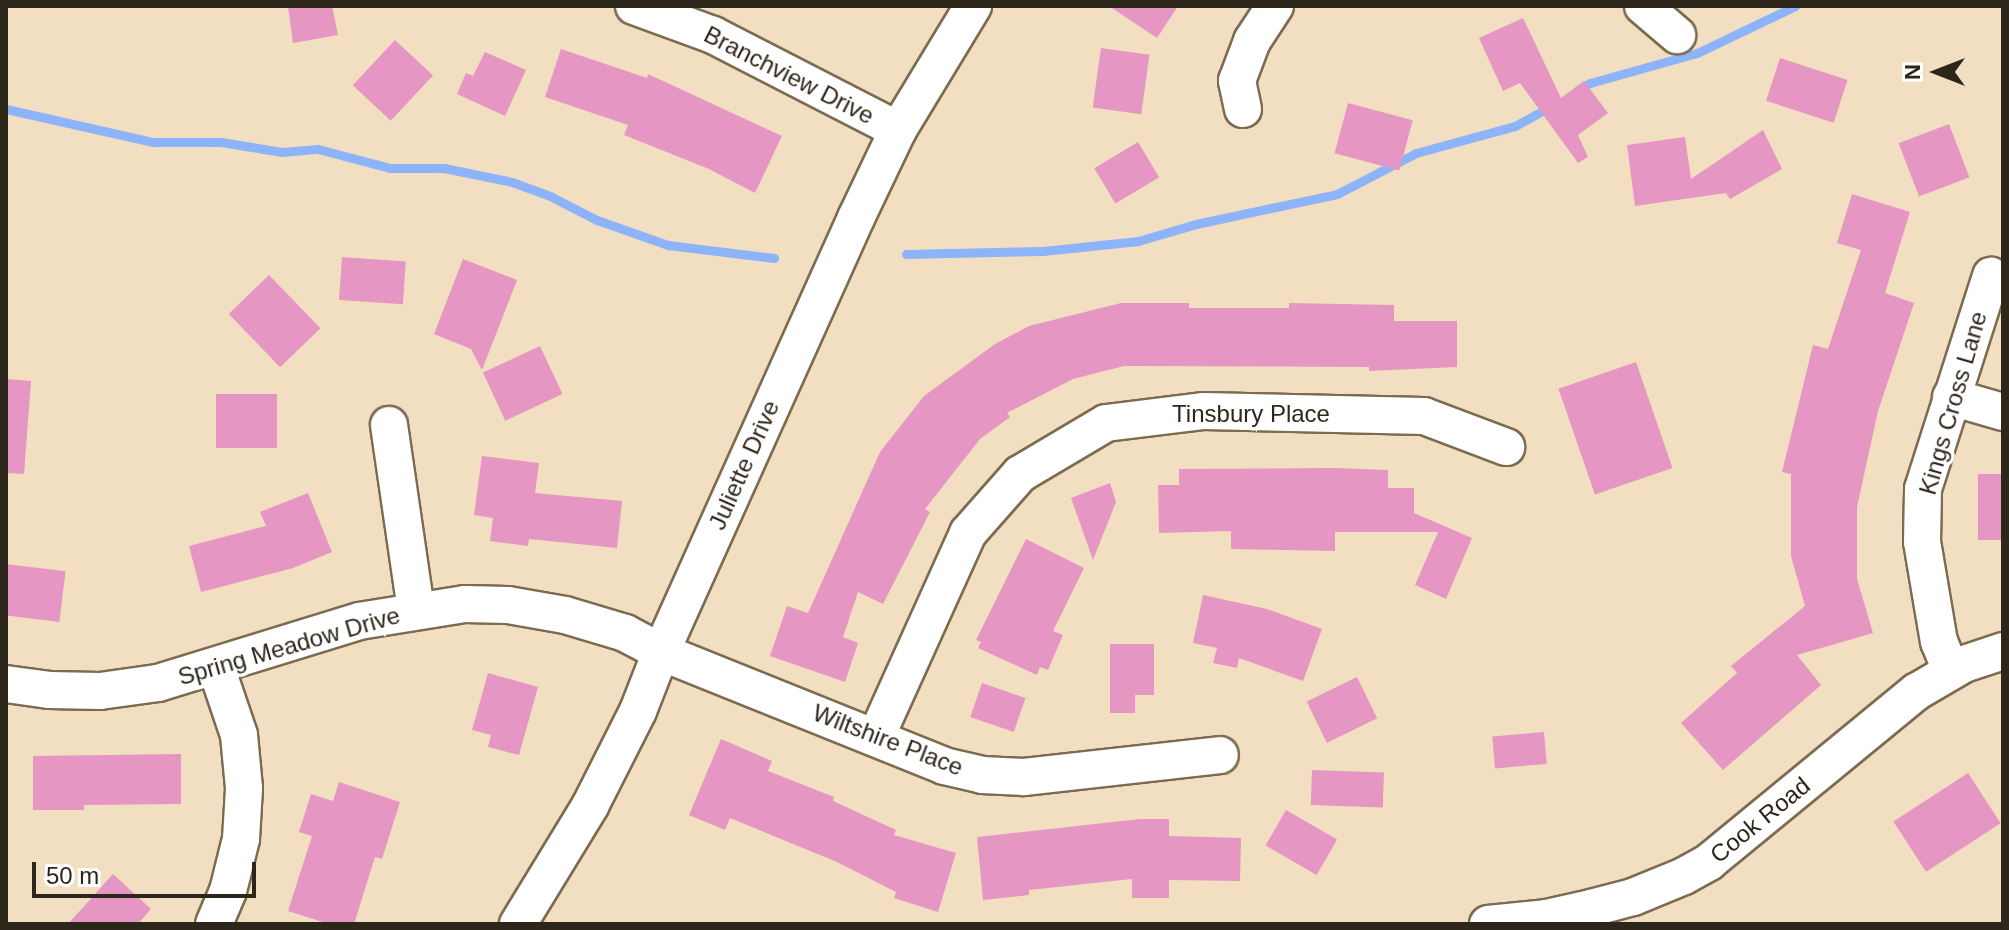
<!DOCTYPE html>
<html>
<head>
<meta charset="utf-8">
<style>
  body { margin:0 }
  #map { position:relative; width:2009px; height:930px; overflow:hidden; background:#f2dfc1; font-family:Helvetica,sans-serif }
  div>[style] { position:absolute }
  .stream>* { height:9px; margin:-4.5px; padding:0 4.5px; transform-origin:4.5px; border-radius:4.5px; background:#8db4fa }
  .building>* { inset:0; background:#e596c2; transform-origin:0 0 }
  .roads { filter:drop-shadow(2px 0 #7c6b50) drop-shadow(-2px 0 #7c6b50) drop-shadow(0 2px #7c6b50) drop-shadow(0 -2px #7c6b50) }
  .minor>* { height:36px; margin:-18px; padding:0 18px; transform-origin:18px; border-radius:18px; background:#fff }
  span { translate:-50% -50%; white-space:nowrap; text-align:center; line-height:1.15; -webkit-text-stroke:7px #fff; paint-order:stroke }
  .street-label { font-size:24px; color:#2d261b }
  .frame { position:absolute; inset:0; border:8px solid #2d261b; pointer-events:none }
  .north { position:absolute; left:1897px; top:32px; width:80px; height:80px; -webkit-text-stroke:6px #fff; paint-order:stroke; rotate:270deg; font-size:22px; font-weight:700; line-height:32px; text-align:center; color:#2d261b }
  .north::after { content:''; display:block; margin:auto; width:28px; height:36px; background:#2d261b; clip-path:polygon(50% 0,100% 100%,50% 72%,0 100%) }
  .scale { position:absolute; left:32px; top:862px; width:224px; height:36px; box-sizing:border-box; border:4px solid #2d261b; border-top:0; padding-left:10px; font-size:24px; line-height:28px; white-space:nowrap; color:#2d261b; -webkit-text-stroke:6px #fff; paint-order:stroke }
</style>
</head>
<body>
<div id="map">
  <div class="stream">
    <div style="left:1579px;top:89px;width:13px;rotate:-29deg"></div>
    <div style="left:1590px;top:83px;width:111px;rotate:-15.7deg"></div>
    <div style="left:1697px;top:53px;width:109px;rotate:-25.6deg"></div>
    <div style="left:6px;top:109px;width:151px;rotate:12.7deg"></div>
    <div style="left:153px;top:142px;width:68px"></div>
    <div style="left:221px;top:142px;width:62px;rotate:9.3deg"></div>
    <div style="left:282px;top:152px;width:36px;rotate:-5deg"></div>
    <div style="left:318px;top:149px;width:74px;rotate:14.8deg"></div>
    <div style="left:390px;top:168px;width:54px"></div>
    <div style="left:444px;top:168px;width:69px;rotate:11.6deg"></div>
    <div style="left:512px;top:182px;width:40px;rotate:20.2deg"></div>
    <div style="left:550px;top:196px;width:53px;rotate:27.1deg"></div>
    <div style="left:597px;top:220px;width:75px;rotate:19.4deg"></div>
    <div style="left:668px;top:245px;width:107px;rotate:7deg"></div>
    <div style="left:906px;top:254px;width:137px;rotate:-1.3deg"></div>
    <div style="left:1043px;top:251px;width:96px;rotate:-6deg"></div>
    <div style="left:1138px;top:241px;width:60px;rotate:-16.3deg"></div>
    <div style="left:1196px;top:224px;width:144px;rotate:-12deg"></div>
    <div style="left:1337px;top:194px;width:89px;rotate:-27.4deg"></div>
    <div style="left:1416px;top:153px;width:103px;rotate:-15.3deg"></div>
    <div style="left:1515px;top:126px;width:39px;rotate:-29deg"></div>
  </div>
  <div class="building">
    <div style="clip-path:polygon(288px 6px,332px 6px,338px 35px,293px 43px)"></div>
    <div style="clip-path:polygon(1109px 6px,1178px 6px,1157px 38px)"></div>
    <div style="clip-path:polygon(1523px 18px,1561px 98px,1584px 81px,1608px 113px,1578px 135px,1588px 157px,1578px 163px,1520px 83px,1503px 91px,1479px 38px)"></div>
    <div style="left:395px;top:40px;width:52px;height:62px;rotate:43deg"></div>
    <div style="left:1101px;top:48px;width:49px;height:60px;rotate:8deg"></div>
    <div style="clip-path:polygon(561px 49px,647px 78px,648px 74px,782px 136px,755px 193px,709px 169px,624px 135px,628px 125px,545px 97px)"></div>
    <div style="clip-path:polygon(485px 52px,526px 70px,505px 116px,457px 94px,466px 73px,473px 76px)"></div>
    <div style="left:1780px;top:58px;width:71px;height:45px;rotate:18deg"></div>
    <div style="left:1348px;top:103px;width:67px;height:52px;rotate:15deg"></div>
    <div style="left:1949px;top:124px;width:57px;height:54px;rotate:69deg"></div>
    <div style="clip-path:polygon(1763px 130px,1782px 169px,1730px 199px,1726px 193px,1635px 206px,1627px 145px,1685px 137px,1691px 179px)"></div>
    <div style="left:1138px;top:142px;width:41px;height:51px;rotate:59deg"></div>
    <div style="clip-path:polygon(1852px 194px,1910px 212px,1885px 293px,1914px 303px,1878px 411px,1857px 507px,1857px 579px,1873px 633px,1797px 655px,1821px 685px,1723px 770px,1681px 723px,1737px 673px,1731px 666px,1805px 606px,1791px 556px,1791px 474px,1782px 472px,1813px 345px,1828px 349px,1861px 250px,1837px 243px)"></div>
    <div style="left:342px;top:257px;width:64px;height:43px;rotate:4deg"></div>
    <div style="clip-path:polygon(463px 259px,517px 280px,482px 370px,471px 349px,434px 334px)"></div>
    <div style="left:269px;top:275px;width:74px;height:56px;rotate:46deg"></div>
    <div style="clip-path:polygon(1121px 303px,1189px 303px,1189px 308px,1289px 308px,1289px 303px,1394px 305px,1394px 321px,1457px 321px,1457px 367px,1369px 371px,1369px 367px,1124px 366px,1073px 379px,1007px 413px,1010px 417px,980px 439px,925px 509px,930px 512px,883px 604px,858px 592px,843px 637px,858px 643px,845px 682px,770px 656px,787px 606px,808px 613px,880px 452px,924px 396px,995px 344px,1029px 326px)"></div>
    <div style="left:540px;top:346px;width:53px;height:63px;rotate:65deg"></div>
    <div style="left:1636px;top:362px;width:112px;height:82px;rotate:71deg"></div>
    <div style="clip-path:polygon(6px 379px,31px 381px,24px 474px,6px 473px)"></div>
    <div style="left:216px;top:394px;width:61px;height:54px"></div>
    <div style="clip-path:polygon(482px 456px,539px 463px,535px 493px,622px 501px,617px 548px,529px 539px,528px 546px,490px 541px,493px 518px,474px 515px)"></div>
    <div style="clip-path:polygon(1335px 468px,1388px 470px,1388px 488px,1414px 488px,1414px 513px,1472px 538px,1446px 599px,1415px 585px,1438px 532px,1335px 532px,1335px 551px,1231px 549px,1231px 531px,1159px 533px,1158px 485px,1179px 485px,1179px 469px)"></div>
    <div style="left:1978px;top:474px;width:25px;height:66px"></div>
    <div style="clip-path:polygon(1110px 483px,1116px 502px,1093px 560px,1071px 498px)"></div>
    <div style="clip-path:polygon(308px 493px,332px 552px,293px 568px,201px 592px,189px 546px,266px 526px,260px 512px)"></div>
    <div style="clip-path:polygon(1026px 539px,1084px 568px,1053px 631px,1063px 635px,1048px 670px,1040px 667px,1037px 675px,978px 648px,981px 642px,976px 640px)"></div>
    <div style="left:6px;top:564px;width:60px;height:51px;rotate:7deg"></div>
    <div style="clip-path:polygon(1203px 595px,1267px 609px,1322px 629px,1303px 681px,1239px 658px,1237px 668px,1213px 663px,1217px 648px,1193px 643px)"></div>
    <div style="clip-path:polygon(1110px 644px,1154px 644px,1154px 695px,1135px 695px,1135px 713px,1110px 713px)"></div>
    <div style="clip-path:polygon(488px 673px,538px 687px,519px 755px,488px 747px,491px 735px,472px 730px)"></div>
    <div style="left:1357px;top:677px;width:46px;height:56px;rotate:64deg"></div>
    <div style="left:982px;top:683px;width:46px;height:36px;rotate:19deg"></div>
    <div style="left:1544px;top:732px;width:32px;height:52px;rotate:85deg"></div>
    <div style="clip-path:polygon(721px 739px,772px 761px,768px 771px,834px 797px,833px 801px,896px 830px,894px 835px,956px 853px,938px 912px,894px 898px,896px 892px,837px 862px,730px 818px,725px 830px,689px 815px)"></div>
    <div style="clip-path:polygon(181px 754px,181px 804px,84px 805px,84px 810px,33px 810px,33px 756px)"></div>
    <div style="left:1312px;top:770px;width:72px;height:35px;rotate:2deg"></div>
    <div style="left:1968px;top:773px;width:60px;height:89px;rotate:57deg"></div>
    <div style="clip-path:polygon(339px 782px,400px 802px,382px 859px,375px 857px,354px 924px,329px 924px,288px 911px,312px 836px,299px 832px,311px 794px,333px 801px)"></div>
    <div style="left:1286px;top:810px;width:59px;height:41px;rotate:30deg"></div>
    <div style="clip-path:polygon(1140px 819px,1169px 819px,1169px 836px,1241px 838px,1240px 881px,1169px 880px,1169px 898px,1132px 898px,1132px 879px,1029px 890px,1029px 895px,983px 900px,977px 837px)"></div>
    <div style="clip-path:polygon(113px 874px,151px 909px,138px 924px,68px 924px)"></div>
  </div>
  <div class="roads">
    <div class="minor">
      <div style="left:634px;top:6px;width:84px;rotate:20.2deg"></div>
      <div style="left:713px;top:35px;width:208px;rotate:27.2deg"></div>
      <div style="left:1643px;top:6px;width:45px;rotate:40.5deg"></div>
      <div style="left:1243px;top:109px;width:29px;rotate:-102deg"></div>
      <div style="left:1237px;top:81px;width:43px;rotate:-69.4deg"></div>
      <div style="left:1252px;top:41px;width:42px;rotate:-56.7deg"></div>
      <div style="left:1951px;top:397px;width:54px;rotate:16.1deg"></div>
      <div style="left:389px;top:425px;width:186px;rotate:81.7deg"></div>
      <div style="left:1951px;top:671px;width:31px;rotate:-112deg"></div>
      <div style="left:1939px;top:642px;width:101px;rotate:-99.6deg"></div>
      <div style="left:1922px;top:542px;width:53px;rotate:-88.9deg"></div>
      <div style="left:1923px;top:489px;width:224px;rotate:-72.3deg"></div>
      <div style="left:6px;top:684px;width:43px;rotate:7.9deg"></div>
      <div style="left:49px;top:690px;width:51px;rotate:1.1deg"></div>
      <div style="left:100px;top:691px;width:59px;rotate:-7.9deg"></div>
      <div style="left:158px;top:683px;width:210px;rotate:-17.1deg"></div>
      <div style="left:359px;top:621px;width:107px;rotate:-9.1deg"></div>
      <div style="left:465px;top:604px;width:43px;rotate:1.3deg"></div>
      <div style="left:508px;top:605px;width:58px;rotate:10deg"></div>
      <div style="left:565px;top:615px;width:63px;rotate:16.7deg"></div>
      <div style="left:625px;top:633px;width:41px;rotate:27.8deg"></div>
      <div style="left:661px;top:652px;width:305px;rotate:21.9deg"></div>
      <div style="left:944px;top:766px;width:39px;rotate:13deg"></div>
      <div style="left:982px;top:775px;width:42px;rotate:2.7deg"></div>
      <div style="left:1024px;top:777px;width:197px;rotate:-6.4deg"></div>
      <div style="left:876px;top:737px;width:224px;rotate:-65.7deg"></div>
      <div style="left:968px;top:533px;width:79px;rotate:-48.6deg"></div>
      <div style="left:1020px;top:474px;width:100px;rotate:-30.7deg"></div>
      <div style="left:1106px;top:423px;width:99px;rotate:-7deg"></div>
      <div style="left:1204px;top:411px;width:220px;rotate:1.3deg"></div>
      <div style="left:1424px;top:416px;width:88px;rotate:20.7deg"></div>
      <div style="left:214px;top:924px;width:36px;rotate:-67deg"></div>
      <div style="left:228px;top:891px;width:54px;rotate:-76deg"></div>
      <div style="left:241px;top:839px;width:51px;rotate:-86.6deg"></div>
      <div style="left:244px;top:788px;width:53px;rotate:-95.4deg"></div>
      <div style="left:239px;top:735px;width:72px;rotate:-108.7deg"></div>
      <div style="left:518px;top:924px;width:138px;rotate:-58.6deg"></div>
      <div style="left:590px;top:806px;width:106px;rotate:-63.2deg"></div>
      <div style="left:638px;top:711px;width:63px;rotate:-68.7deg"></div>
      <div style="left:661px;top:652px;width:476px;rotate:-65.8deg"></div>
      <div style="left:856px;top:218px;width:98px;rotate:-64.5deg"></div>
      <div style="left:898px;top:130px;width:145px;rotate:-58.8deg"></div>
      <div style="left:1488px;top:924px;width:58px;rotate:-5.9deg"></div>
      <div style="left:1546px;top:918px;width:46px;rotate:-12.5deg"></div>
      <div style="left:1591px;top:908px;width:43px;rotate:-14.7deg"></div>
      <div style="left:1633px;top:897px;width:55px;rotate:-22.4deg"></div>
      <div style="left:1684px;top:876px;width:29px;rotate:-29deg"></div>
      <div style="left:1709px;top:862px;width:268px;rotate:-39.4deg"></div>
      <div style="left:1916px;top:692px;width:56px;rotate:-30.3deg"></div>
      <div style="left:1964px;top:664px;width:41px;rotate:-18.4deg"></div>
    </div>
  </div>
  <div class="street-label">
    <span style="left:789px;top:75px;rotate:27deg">Branchview Drive</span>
    <span style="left:1953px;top:403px;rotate:-74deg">Kings Cross Lane</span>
    <span style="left:1251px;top:414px">Tinsbury Place</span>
    <span style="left:744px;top:465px;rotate:-66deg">Juliette Drive</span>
    <span style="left:289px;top:646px;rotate:-16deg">Spring Meadow Drive</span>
    <span style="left:888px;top:740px;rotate:21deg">Wiltshire Place</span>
    <span style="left:1760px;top:820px;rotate:-39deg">Cook Road</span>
  </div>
  <div class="frame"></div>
  <div class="north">N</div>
  <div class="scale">50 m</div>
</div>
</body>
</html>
